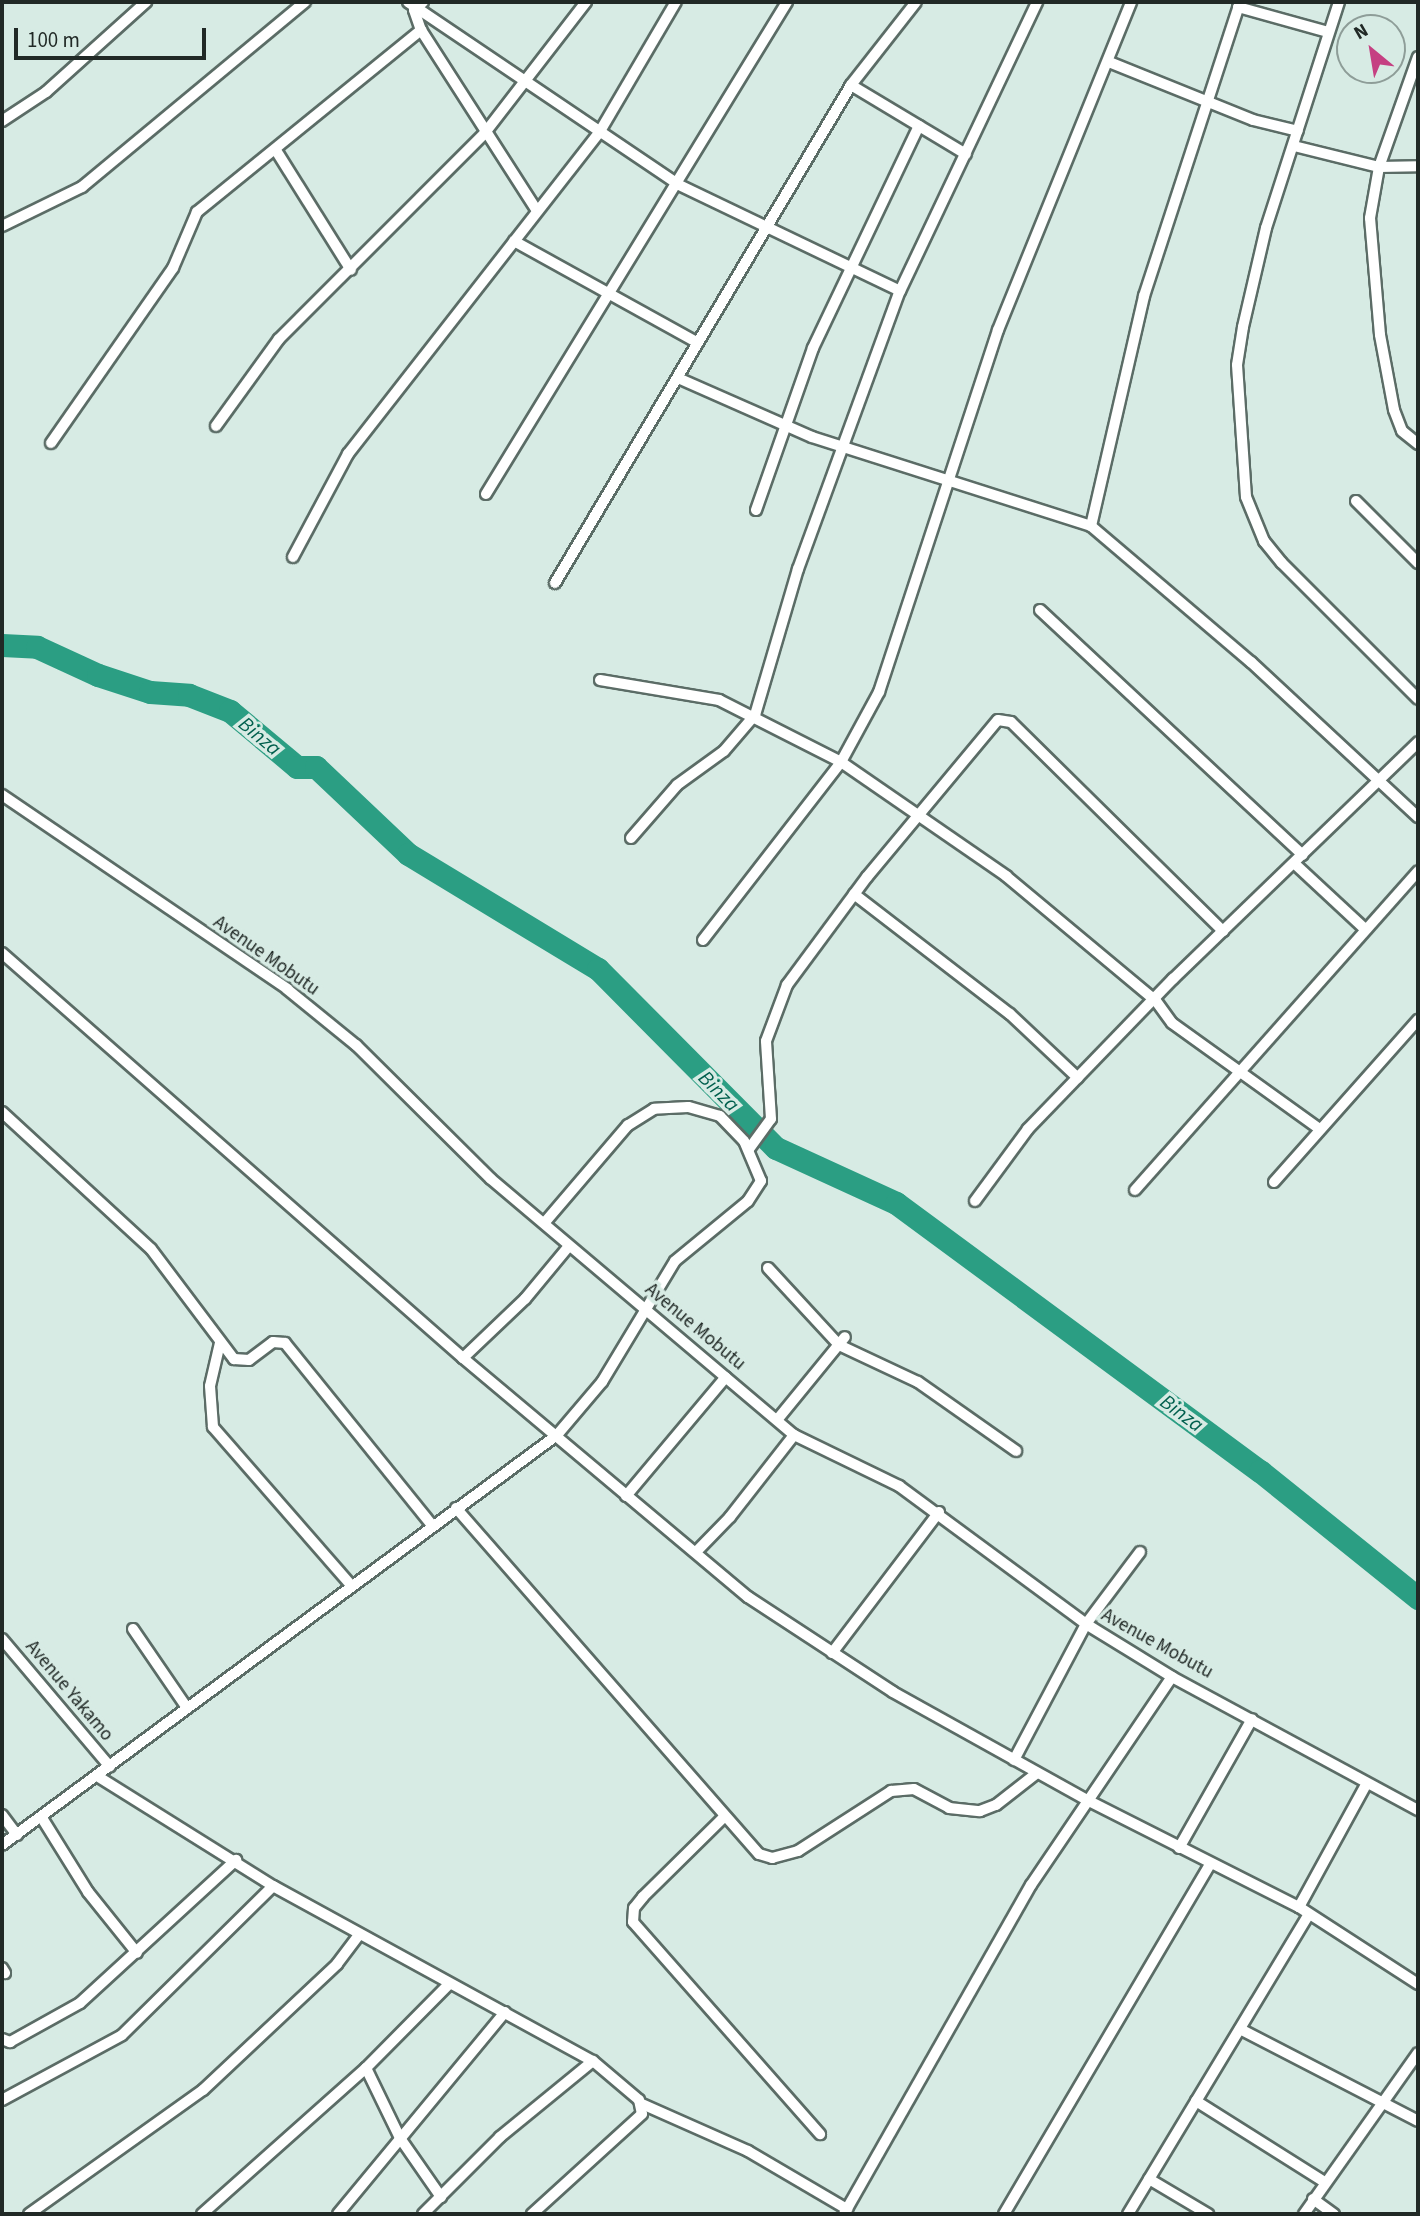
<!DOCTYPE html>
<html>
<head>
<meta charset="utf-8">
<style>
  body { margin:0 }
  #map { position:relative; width:1420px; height:2216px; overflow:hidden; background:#d7ebe4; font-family:"Source Sans 3",sans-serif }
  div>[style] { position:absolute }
  .river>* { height:23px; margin:-11.5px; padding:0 11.5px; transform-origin:11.5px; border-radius:11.5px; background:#2b9e83 }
  .roads { filter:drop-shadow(2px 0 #5b6c66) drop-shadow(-2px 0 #5b6c66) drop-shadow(0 2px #5b6c66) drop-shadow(0 -2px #5b6c66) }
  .minor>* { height:10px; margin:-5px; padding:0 5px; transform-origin:5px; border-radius:5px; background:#fff }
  span { translate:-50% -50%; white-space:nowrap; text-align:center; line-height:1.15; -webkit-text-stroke:7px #d7ebe4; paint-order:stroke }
  .street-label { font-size:19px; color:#212926 }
  .water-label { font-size:21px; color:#015f4d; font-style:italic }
  .frame { position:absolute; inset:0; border:4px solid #212926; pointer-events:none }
  .north { position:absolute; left:1336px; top:14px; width:70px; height:70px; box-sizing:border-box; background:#d7ebe4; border:2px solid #8e9d98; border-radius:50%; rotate:330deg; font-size:19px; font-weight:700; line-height:28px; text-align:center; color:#212926 }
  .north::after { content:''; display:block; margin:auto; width:24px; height:32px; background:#c54082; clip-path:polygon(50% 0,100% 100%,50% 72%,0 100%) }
  .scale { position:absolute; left:14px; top:28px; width:192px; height:32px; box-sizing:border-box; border:4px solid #212926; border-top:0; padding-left:9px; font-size:21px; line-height:24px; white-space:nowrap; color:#212926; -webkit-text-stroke:5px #d7ebe4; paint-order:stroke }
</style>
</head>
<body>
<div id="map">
  <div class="river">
    <div style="left:2px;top:645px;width:35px;rotate:3deg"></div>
    <div style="left:37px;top:647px;width:67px;rotate:24.7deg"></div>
    <div style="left:98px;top:675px;width:55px;rotate:18.1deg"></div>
    <div style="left:150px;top:692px;width:39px;rotate:4deg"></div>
    <div style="left:189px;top:695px;width:44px;rotate:21.3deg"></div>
    <div style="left:230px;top:711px;width:87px;rotate:39.9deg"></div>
    <div style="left:297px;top:767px;width:19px"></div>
    <div style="left:316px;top:767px;width:127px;rotate:43.4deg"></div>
    <div style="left:408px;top:854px;width:222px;rotate:31.2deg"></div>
    <div style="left:598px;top:969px;width:252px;rotate:45.2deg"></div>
    <div style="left:776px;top:1148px;width:132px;rotate:24.6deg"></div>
    <div style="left:896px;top:1203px;width:452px;rotate:36.4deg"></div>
    <div style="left:1260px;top:1471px;width:203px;rotate:38.8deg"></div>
  </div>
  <div class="roads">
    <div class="minor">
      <div style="left:408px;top:2px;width:327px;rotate:34deg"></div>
      <div style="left:679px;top:185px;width:245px;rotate:25.6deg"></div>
      <div style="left:423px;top:2px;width:12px;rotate:138deg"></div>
      <div style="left:414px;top:10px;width:21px;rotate:71deg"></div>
      <div style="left:421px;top:30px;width:215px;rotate:57.3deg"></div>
      <div style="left:1339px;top:2px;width:237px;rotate:107.9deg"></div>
      <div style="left:1266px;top:228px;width:102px;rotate:103.1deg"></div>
      <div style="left:1243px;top:327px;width:38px;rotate:99deg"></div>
      <div style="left:1237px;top:365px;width:132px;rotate:86.1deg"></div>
      <div style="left:1246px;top:497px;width:48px;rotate:67.8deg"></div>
      <div style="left:1264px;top:541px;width:28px;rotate:51deg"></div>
      <div style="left:1282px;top:563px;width:192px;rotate:45deg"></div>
      <div style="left:1238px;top:7px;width:93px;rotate:15.5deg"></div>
      <div style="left:1418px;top:57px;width:117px;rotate:109.5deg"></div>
      <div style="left:1379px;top:167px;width:52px;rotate:100deg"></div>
      <div style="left:1370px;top:218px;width:117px;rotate:85.1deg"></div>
      <div style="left:1380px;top:335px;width:76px;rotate:79.4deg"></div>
      <div style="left:1394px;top:410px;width:22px;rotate:69deg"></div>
      <div style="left:1402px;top:431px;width:21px;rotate:39deg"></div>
      <div style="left:1109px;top:62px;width:155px;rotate:21.9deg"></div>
      <div style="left:1253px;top:120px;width:46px;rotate:13.7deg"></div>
      <div style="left:851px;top:85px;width:134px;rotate:31deg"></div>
      <div style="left:2px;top:121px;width:53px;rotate:-33.4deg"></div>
      <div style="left:46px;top:92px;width:135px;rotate:-42deg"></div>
      <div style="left:1294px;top:146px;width:88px;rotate:13.9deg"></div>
      <div style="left:1379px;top:167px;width:39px;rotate:-1deg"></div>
      <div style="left:277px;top:152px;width:139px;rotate:57.9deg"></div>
      <div style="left:2px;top:226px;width:89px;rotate:-26deg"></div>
      <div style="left:82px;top:187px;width:290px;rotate:-39.7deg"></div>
      <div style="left:514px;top:241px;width:210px;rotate:29deg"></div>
      <div style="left:678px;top:378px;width:146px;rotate:23.8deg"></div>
      <div style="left:812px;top:437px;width:293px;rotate:17.7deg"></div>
      <div style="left:1091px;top:526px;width:210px;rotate:40.4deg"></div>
      <div style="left:1251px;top:662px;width:228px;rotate:42.9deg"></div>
      <div style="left:216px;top:426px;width:107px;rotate:-54.1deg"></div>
      <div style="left:279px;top:339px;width:290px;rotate:-45deg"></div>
      <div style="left:484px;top:134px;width:167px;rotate:-52.3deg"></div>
      <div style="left:51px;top:443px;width:213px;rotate:-55.1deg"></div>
      <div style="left:173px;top:268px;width:61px;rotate:-66.8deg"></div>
      <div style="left:197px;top:212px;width:289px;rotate:-39.1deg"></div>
      <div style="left:486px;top:494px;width:577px;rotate:-58.54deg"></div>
      <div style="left:1356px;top:501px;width:88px;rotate:45deg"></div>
      <div style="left:756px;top:510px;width:172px;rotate:-70.6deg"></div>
      <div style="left:813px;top:348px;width:246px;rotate:-64.5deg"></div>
      <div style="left:1091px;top:526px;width:236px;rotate:-77deg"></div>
      <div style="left:1144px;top:296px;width:309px;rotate:-71.9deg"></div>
      <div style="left:293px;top:557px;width:117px;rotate:-61.9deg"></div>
      <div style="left:348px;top:454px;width:407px;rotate:-52deg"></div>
      <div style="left:599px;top:133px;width:152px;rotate:-59.6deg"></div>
      <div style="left:555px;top:583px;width:579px;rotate:-59.27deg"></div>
      <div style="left:851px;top:85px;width:105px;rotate:-51.9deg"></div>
      <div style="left:1040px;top:610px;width:359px;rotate:43deg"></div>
      <div style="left:600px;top:680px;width:121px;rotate:9.5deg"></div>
      <div style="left:719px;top:700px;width:137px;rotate:26.9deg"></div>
      <div style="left:841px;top:762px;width:201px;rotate:34.6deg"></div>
      <div style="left:1006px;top:876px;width:195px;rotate:39.8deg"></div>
      <div style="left:1156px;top:1001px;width:27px;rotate:54deg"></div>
      <div style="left:1172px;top:1023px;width:180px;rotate:35.7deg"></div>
      <div style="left:2px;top:795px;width:345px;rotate:34.2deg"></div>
      <div style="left:287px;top:989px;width:89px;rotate:39.1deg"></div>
      <div style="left:356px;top:1045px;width:190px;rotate:44.8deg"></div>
      <div style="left:491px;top:1179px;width:397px;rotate:40.2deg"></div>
      <div style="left:794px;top:1435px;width:117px;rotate:25.9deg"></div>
      <div style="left:899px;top:1486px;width:232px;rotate:36.4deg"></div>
      <div style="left:1086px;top:1624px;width:101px;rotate:31.6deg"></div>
      <div style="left:1172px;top:1677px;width:280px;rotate:28.4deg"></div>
      <div style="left:631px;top:838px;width:70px;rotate:-49deg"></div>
      <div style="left:677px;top:785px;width:58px;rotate:-35.9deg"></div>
      <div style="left:724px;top:751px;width:48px;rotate:-49.3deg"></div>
      <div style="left:755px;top:715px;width:152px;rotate:-73.6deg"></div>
      <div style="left:798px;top:569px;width:296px;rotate:-69.9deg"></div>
      <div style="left:900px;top:291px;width:320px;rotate:-64.6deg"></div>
      <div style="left:1295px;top:864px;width:96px;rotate:42.9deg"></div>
      <div style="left:854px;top:894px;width:197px;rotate:37.6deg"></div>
      <div style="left:1010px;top:1014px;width:93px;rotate:43.3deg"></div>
      <div style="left:703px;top:940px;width:225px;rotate:-52.2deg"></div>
      <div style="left:841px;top:762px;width:80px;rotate:-61.5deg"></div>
      <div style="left:879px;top:692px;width:381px;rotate:-71.8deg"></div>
      <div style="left:998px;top:330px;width:354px;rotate:-67.9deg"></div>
      <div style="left:2px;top:953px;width:614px;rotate:41.3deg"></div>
      <div style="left:463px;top:1358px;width:372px;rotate:40deg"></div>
      <div style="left:748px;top:1597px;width:173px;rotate:33.2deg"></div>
      <div style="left:893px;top:1692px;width:224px;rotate:29.1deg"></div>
      <div style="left:1089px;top:1801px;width:235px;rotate:26.8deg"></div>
      <div style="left:1299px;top:1907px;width:142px;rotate:32.9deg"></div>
      <div style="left:2px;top:1112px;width:202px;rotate:42.6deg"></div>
      <div style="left:151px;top:1249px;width:138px;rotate:53deg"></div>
      <div style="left:234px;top:1359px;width:15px;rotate:4deg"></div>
      <div style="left:249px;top:1360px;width:30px;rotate:-37deg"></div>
      <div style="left:273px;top:1342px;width:12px;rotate:5deg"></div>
      <div style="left:285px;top:1343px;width:234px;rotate:51.1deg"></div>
      <div style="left:749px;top:1149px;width:37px;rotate:-54deg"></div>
      <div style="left:771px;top:1119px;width:78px;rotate:-93.7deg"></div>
      <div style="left:766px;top:1041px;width:60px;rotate:-69.4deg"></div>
      <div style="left:787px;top:985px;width:134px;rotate:-53.5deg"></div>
      <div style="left:867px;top:877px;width:204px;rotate:-50.2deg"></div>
      <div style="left:998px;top:720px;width:13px;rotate:9deg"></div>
      <div style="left:1011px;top:722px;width:298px;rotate:44.6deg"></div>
      <div style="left:1274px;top:1182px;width:217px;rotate:-48.4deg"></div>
      <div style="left:1135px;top:1190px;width:426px;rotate:-48.4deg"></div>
      <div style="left:975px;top:1201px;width:89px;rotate:-53.6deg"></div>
      <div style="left:1028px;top:1129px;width:209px;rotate:-46deg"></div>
      <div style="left:1173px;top:979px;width:341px;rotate:-44deg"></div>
      <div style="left:768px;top:1268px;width:105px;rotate:47.3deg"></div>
      <div style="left:839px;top:1345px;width:87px;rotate:25.1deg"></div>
      <div style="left:918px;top:1382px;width:120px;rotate:35.1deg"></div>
      <div style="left:220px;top:1343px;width:44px;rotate:103.1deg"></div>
      <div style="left:210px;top:1386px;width:41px;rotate:85.8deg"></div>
      <div style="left:213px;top:1427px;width:208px;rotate:48.9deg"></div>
      <div style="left:463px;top:1358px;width:86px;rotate:-43.6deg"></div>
      <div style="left:525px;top:1299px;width:69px;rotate:-50.3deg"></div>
      <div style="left:777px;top:1420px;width:107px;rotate:-50.7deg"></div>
      <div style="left:626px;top:1496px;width:155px;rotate:-50deg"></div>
      <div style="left:456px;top:1508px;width:460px;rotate:48.8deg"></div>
      <div style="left:759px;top:1854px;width:14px;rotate:17deg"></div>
      <div style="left:772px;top:1858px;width:27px;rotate:-15deg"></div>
      <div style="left:798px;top:1851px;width:111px;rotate:-32.8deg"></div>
      <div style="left:891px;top:1791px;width:23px;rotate:-5deg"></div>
      <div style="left:914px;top:1789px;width:40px;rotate:28deg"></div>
      <div style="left:949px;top:1808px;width:31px;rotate:6deg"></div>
      <div style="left:980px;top:1811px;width:17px;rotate:-21deg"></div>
      <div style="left:996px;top:1805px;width:52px;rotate:-38deg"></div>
      <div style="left:696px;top:1552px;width:49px;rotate:-45.8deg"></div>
      <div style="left:730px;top:1517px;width:104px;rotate:-52deg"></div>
      <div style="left:133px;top:1629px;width:96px;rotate:55.6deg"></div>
      <div style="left:2px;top:1639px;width:167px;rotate:49.8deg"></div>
      <div style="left:832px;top:1653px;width:177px;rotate:-52.8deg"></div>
      <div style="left:1014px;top:1760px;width:154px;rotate:-62.1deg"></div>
      <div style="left:1086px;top:1624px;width:90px;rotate:-53.1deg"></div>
      <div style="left:97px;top:1776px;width:208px;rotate:32deg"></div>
      <div style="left:273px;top:1886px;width:365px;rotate:28.7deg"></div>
      <div style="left:593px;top:2061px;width:60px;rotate:40.3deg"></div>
      <div style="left:639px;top:2100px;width:14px;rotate:78deg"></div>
      <div style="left:642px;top:2114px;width:149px;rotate:137.7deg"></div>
      <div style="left:2px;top:1815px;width:25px;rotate:53deg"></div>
      <div style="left:724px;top:1817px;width:114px;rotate:135.4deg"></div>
      <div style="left:643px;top:1897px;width:14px;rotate:129deg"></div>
      <div style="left:634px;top:1908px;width:14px;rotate:94deg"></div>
      <div style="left:633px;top:1922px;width:283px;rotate:48.6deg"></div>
      <div style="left:42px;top:1818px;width:87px;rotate:58.1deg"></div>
      <div style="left:88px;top:1892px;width:78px;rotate:51.2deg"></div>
      <div style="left:2px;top:1845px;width:690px;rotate:-36.45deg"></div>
      <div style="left:557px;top:1435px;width:70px;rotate:-49.7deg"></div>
      <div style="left:602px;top:1382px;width:141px;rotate:-58.9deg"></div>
      <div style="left:675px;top:1261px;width:94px;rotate:-39.4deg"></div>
      <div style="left:748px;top:1201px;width:24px;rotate:-57deg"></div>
      <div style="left:761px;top:1181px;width:43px;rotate:-113deg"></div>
      <div style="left:744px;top:1141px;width:35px;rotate:-134deg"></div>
      <div style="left:720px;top:1116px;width:33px;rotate:-164deg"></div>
      <div style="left:688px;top:1107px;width:34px;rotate:177deg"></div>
      <div style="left:654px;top:1109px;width:31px;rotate:148deg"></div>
      <div style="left:628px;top:1125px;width:126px;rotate:130.5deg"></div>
      <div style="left:1179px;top:1848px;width:148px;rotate:-60.5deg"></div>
      <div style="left:1299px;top:1907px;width:141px;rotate:-61.3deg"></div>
      <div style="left:2px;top:1968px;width:6px;rotate:59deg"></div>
      <div style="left:1240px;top:2029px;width:200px;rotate:27.3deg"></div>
      <div style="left:2px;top:2039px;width:9px;rotate:21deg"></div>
      <div style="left:10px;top:2042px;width:80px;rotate:-29.1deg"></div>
      <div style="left:80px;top:2003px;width:212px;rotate:-42.5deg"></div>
      <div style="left:366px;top:2068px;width:78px;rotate:64.1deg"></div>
      <div style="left:400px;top:2138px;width:72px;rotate:55.2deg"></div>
      <div style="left:2px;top:2100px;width:136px;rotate:-28.4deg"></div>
      <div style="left:122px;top:2035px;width:212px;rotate:-44.6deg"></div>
      <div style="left:1196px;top:2101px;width:150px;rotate:32.2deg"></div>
      <div style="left:642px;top:2104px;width:116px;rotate:23.9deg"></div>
      <div style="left:748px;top:2151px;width:115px;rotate:30.4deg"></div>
      <div style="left:1149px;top:2179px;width:69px;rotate:30.7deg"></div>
      <div style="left:1313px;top:2199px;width:26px;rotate:36deg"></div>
      <div style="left:29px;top:2214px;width:214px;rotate:-35.5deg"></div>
      <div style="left:203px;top:2090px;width:184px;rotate:-43.2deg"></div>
      <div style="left:337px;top:1964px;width:36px;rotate:-53deg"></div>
      <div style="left:202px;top:2214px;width:220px;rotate:-41.7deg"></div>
      <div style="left:366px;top:2068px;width:118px;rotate:-45.3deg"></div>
      <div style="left:338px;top:2214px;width:262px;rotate:-50.4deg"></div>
      <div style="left:423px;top:2214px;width:109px;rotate:-45deg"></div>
      <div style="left:500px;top:2137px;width:120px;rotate:-39.3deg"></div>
      <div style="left:844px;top:2214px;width:378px;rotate:-60.4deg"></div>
      <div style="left:1031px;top:1885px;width:251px;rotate:-55.9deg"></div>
      <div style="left:1004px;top:2214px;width:406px;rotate:-59.5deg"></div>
      <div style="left:1128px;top:2214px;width:350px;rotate:-58.9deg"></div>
      <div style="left:1304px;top:2214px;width:197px;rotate:-54.7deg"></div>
    </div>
  </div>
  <div class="street-label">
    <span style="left:266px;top:956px;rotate:35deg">Avenue Mobutu</span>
    <span style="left:695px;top:1327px;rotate:40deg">Avenue Mobutu</span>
    <span style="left:1157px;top:1644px;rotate:29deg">Avenue Mobutu</span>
    <span style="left:69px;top:1691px;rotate:50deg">Avenue Yakamo</span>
  </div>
  <div class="water-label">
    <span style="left:260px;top:736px;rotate:40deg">Binza</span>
    <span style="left:719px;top:1091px;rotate:45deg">Binza</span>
    <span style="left:1182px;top:1413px;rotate:36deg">Binza</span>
  </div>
  <div class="frame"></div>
  <div class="north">N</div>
  <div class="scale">100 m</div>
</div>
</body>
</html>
